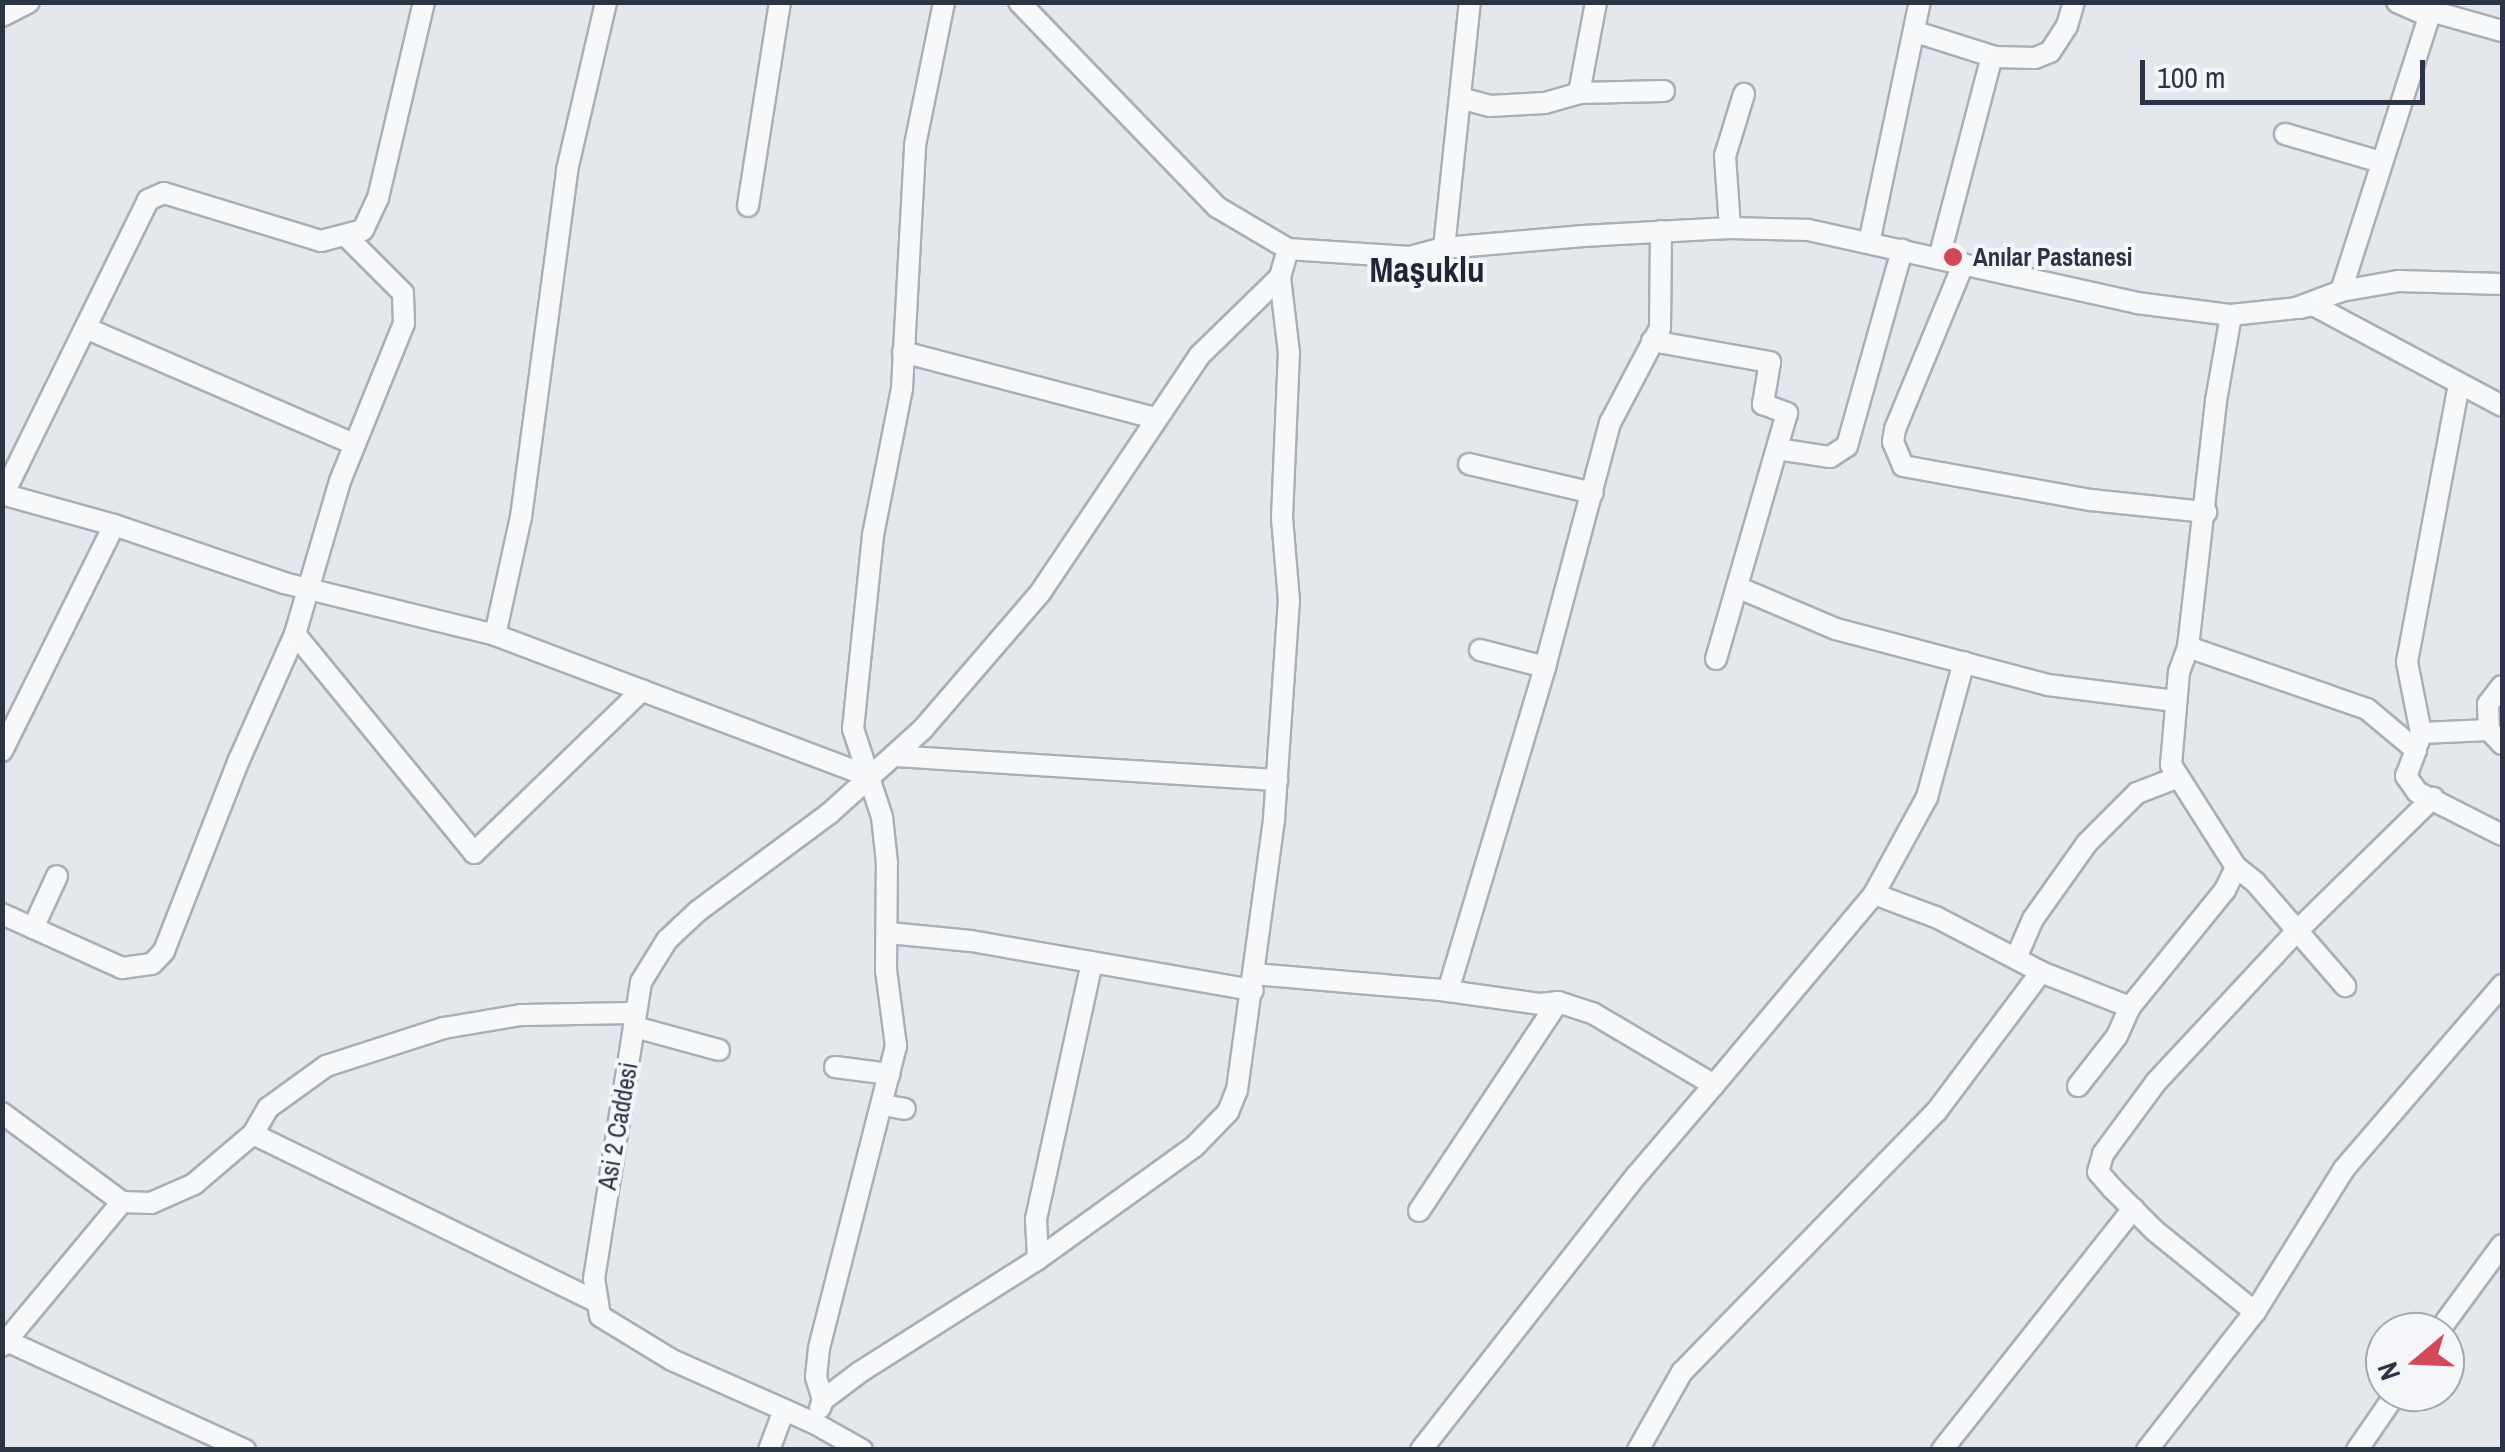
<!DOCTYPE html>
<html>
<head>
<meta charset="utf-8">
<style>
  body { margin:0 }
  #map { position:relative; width:2505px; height:1452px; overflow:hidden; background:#e4e7ec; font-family:"Archivo Narrow",sans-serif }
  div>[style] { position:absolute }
  .roads { filter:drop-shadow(2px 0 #a9aeb7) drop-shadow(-2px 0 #a9aeb7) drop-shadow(0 2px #a9aeb7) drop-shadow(0 -2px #a9aeb7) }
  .minor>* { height:20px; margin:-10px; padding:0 10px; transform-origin:10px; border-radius:10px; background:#f7f8fa }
  .dots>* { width:28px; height:28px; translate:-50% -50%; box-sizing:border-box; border:5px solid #f4f6f9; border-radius:50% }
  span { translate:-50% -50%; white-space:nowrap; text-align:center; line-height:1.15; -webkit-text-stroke:8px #f4f6f9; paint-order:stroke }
  .poi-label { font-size:25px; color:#2b3445; font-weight:700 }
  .left { translate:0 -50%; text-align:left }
  .street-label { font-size:25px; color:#2b3445 }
  .district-label { font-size:35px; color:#1d2536; font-weight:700 }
  .frame { position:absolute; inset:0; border:5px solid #2b3445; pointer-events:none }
  .north { position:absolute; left:2365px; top:1312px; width:100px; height:100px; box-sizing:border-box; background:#f4f6f9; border:2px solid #a4a8b1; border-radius:50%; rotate:251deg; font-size:28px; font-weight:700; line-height:40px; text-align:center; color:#2b3445 }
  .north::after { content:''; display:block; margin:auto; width:35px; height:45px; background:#d1495b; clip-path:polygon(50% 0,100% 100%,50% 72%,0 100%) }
  .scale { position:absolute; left:2140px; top:60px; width:285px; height:45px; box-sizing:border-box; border:5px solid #2b3445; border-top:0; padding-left:12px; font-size:30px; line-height:35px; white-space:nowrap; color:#2b3445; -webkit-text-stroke:8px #f4f6f9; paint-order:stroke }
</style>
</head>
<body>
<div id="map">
  <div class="roads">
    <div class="minor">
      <div style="left:1019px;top:2px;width:285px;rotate:46deg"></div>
      <div style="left:1217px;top:207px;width:82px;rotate:30.6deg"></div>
      <div style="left:1288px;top:249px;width:122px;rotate:3.8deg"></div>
      <div style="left:1410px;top:257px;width:35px;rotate:-15deg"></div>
      <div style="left:1444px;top:248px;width:140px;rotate:-4.9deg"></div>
      <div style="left:1583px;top:236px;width:147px;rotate:-3.1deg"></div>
      <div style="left:1730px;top:228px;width:78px;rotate:1.5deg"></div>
      <div style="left:1808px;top:230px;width:337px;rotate:12.5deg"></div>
      <div style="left:2137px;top:303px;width:95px;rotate:7.3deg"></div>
      <div style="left:2231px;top:315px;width:65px;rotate:-6.1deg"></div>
      <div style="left:2296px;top:308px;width:48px;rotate:-20.7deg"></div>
      <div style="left:2341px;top:291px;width:59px;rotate:-9.8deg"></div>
      <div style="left:2399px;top:281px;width:103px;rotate:1.7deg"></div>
      <div style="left:2397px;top:2px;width:35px;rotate:24deg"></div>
      <div style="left:2431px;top:11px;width:74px;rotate:15.7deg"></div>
      <div style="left:2px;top:16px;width:30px;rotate:-27deg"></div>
      <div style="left:1916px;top:32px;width:83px;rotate:17.6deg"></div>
      <div style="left:1579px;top:93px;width:93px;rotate:-79.4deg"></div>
      <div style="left:1460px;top:98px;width:31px;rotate:15deg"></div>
      <div style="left:1490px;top:106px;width:55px;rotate:-3.1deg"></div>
      <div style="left:1545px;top:103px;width:35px;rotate:-16deg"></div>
      <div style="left:1579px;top:93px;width:85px;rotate:-1.3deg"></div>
      <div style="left:2285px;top:134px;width:100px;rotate:16.3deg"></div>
      <div style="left:748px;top:206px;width:206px;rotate:-81.1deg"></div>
      <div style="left:1730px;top:228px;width:72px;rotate:-94deg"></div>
      <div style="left:1725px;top:156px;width:65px;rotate:-73deg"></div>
      <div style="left:1869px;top:243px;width:246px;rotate:-78.1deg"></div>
      <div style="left:1444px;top:248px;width:247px;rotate:-84deg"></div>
      <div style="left:1939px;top:258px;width:202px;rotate:-75.3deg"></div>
      <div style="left:1990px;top:63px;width:8px;rotate:-50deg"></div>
      <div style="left:1995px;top:57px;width:40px;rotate:1.4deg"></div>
      <div style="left:2035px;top:58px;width:16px;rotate:-22deg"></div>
      <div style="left:2050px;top:52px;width:31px;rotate:-57deg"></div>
      <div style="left:2067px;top:26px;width:25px;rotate:-74deg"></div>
      <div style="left:1963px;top:265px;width:178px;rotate:112.5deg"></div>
      <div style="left:1895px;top:429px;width:13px;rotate:99deg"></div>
      <div style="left:1893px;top:442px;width:26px;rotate:67deg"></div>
      <div style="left:1903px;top:466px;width:191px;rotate:10.3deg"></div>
      <div style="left:2091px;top:500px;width:116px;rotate:6deg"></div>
      <div style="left:2341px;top:291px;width:304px;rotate:-72.2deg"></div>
      <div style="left:2300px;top:308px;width:13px;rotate:-13deg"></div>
      <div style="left:2313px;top:305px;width:214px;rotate:28.1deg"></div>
      <div style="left:88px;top:329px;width:290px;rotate:23.4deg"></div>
      <div style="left:1652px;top:341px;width:120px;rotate:10.1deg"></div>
      <div style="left:1770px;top:362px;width:43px;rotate:99.5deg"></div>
      <div style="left:1763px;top:404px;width:26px;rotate:21deg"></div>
      <div style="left:1787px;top:413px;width:256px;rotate:106.1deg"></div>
      <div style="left:903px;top:352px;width:260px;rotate:14.7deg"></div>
      <div style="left:1777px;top:449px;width:54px;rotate:8.6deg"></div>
      <div style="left:1830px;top:457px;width:20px;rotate:-33deg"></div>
      <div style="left:1847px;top:446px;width:204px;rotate:-74.3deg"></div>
      <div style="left:1469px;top:464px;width:127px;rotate:13.2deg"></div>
      <div style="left:4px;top:493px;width:326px;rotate:-63.8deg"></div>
      <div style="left:148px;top:200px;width:17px;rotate:-24deg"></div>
      <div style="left:164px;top:193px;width:164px;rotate:17deg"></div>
      <div style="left:321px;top:241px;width:43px;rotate:-14.7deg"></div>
      <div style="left:363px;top:230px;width:35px;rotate:-65deg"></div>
      <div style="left:378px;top:198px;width:201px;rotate:-76.8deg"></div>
      <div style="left:2px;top:494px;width:116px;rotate:15.5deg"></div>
      <div style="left:114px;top:525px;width:180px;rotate:18.8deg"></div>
      <div style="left:284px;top:583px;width:217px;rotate:13.8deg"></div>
      <div style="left:495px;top:635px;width:402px;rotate:20.7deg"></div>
      <div style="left:1737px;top:587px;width:108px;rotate:23deg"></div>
      <div style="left:1836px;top:629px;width:219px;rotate:14.8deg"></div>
      <div style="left:2048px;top:685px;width:128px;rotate:7.2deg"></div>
      <div style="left:295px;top:634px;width:283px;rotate:50.7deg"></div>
      <div style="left:474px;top:853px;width:234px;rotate:-44.1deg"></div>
      <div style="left:495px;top:635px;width:121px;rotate:-77.6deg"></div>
      <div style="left:521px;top:517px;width:350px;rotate:-82.4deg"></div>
      <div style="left:567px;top:170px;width:172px;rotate:-76.9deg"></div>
      <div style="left:2188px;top:647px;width:189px;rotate:19.1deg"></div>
      <div style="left:2367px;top:709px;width:64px;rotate:39.9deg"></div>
      <div style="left:2416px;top:750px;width:28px;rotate:111deg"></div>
      <div style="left:2406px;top:776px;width:19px;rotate:55deg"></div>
      <div style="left:2417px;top:792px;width:95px;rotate:26.8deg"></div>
      <div style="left:1480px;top:650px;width:67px;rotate:14.7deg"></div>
      <div style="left:2502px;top:686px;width:23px;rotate:128deg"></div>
      <div style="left:2488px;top:704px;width:26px;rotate:88deg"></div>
      <div style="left:2489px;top:730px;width:19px;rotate:47deg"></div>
      <div style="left:2421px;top:733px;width:72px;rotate:-101.2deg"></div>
      <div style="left:2407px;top:662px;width:282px;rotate:-79.4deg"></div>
      <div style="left:2418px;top:743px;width:10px;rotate:-73deg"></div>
      <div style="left:2421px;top:733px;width:68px;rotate:-2.5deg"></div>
      <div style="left:2px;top:751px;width:252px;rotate:-63.6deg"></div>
      <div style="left:894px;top:756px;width:384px;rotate:3.6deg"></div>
      <div style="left:2236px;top:867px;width:24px;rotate:38deg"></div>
      <div style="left:2255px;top:882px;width:138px;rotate:49.1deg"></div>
      <div style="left:1874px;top:894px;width:66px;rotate:20.4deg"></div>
      <div style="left:1936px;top:917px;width:119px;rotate:27.6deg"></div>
      <div style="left:2041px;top:972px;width:96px;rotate:21.5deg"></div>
      <div style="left:2130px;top:1007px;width:151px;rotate:-50.9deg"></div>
      <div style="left:2225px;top:890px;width:25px;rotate:-64deg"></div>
      <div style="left:2236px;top:867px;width:121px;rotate:-122.5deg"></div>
      <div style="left:2171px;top:765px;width:93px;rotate:-85.1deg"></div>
      <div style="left:2179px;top:672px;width:27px;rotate:-70deg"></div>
      <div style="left:2188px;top:647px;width:248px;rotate:-83.5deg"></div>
      <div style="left:2216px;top:401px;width:87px;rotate:-80.1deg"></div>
      <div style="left:2px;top:914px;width:132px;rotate:24.2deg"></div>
      <div style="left:122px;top:968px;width:30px;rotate:-8deg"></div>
      <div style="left:152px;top:964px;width:18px;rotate:-47deg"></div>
      <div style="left:164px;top:951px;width:205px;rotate:-68.6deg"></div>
      <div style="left:239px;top:760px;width:138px;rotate:-66deg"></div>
      <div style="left:295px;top:634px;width:159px;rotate:-73.6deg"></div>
      <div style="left:340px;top:481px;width:170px;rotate:-67.9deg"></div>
      <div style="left:404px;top:323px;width:30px;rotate:-92deg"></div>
      <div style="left:403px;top:293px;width:81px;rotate:-135deg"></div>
      <div style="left:33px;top:928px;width:57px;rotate:-65.2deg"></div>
      <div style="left:889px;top:933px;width:82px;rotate:5.6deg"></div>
      <div style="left:971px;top:941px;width:286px;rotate:9.9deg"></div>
      <div style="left:2016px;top:958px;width:43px;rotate:-66.4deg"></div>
      <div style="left:2033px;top:919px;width:93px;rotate:-54.6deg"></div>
      <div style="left:2087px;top:843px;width:71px;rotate:-45deg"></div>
      <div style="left:2137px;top:793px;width:42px;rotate:-21deg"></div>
      <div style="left:1254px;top:974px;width:188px;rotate:4.9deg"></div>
      <div style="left:1441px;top:990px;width:101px;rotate:8deg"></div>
      <div style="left:1541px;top:1004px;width:17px;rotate:-7deg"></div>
      <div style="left:1558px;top:1002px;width:38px;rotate:18deg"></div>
      <div style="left:1594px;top:1014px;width:139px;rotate:30.6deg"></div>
      <div style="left:1714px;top:1085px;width:249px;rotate:-50deg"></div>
      <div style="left:1874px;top:894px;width:111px;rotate:-61.3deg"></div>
      <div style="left:1927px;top:797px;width:140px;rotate:-74.7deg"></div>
      <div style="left:1448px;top:991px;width:338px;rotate:-73.3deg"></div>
      <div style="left:1545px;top:667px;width:253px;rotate:-75.1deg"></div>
      <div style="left:1610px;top:423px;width:107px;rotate:-62.2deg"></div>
      <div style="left:1660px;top:328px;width:97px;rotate:-89.4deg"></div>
      <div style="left:635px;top:1027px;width:87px;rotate:15.3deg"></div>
      <div style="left:835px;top:1067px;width:55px;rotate:7.3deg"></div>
      <div style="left:2078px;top:1086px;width:63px;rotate:-52deg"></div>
      <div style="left:2117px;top:1036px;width:32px;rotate:-66deg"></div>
      <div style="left:883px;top:1105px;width:22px;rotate:10deg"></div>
      <div style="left:2px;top:1113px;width:149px;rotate:36.6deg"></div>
      <div style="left:122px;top:1202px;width:29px;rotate:2deg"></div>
      <div style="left:151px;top:1203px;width:47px;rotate:-23.8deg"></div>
      <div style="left:194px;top:1184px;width:77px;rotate:-40.3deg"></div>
      <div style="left:253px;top:1134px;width:30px;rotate:-60deg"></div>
      <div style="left:268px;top:1108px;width:72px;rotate:-35.9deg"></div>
      <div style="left:326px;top:1066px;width:124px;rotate:-17.9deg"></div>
      <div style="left:444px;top:1028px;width:78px;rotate:-9.6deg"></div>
      <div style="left:521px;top:1015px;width:113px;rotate:-1deg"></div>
      <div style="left:253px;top:1134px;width:381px;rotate:26deg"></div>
      <div style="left:1419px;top:1211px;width:251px;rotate:-56.4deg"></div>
      <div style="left:1038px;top:1259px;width:40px;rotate:-92.9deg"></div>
      <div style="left:1036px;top:1219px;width:263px;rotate:-77.7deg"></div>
      <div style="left:2255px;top:1312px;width:129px;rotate:-141deg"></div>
      <div style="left:2155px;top:1231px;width:61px;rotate:-135deg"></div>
      <div style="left:2112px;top:1188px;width:21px;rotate:-131deg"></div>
      <div style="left:2098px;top:1172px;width:19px;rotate:-74deg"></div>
      <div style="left:2103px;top:1154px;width:89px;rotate:-53.6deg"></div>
      <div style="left:2156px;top:1082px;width:205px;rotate:-47deg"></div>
      <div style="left:2296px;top:932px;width:192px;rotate:-44.4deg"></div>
      <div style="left:2438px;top:1332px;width:108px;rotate:-53.7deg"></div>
      <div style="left:7px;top:1341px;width:262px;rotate:24.6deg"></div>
      <div style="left:2px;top:1346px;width:187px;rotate:-50.2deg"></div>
      <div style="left:823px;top:1400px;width:24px;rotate:-107deg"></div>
      <div style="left:816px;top:1377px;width:29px;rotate:-84deg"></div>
      <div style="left:819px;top:1348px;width:312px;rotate:-75.7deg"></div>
      <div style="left:896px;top:1046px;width:77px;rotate:-97.5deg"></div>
      <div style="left:886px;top:970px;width:107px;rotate:-89.5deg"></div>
      <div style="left:887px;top:863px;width:46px;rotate:-96.2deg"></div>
      <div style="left:882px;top:817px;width:93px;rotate:-108.2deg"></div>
      <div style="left:853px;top:729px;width:195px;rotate:-84.1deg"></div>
      <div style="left:873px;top:535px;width:150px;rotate:-78.8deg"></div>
      <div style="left:902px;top:388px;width:243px;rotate:-86.9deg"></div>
      <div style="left:915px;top:145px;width:146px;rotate:-78.5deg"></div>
      <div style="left:820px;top:1408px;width:9px;rotate:-69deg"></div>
      <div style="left:823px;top:1400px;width:46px;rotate:-37.1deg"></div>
      <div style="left:860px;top:1372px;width:211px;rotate:-32.4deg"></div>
      <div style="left:1038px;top:1259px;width:192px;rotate:-35.7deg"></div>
      <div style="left:1194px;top:1147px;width:49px;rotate:-45.8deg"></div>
      <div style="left:1228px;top:1112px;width:24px;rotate:-68deg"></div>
      <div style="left:1237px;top:1090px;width:274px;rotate:-82.2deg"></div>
      <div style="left:1274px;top:819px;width:219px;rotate:-86.1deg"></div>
      <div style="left:1289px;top:601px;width:83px;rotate:-94.8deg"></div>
      <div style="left:1282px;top:518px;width:165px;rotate:-87.6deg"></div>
      <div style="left:1289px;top:353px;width:77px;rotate:-96.8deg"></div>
      <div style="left:769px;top:1450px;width:43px;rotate:-69.4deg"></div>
      <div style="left:862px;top:1450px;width:55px;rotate:-150.6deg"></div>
      <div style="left:814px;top:1423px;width:155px;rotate:-156.1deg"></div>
      <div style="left:672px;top:1360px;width:84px;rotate:-148.6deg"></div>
      <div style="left:600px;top:1316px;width:37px;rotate:-99deg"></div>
      <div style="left:594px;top:1279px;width:301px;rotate:-81deg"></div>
      <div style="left:641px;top:982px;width:49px;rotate:-58.2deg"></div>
      <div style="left:667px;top:940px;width:42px;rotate:-43.1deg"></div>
      <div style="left:698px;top:911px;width:164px;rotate:-36.6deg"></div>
      <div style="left:830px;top:813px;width:125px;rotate:-42.1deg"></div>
      <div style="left:923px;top:729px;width:179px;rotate:-49.3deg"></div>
      <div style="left:1040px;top:593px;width:285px;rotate:-56.1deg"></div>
      <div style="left:1199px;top:356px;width:113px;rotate:-44.3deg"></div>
      <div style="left:1280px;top:277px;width:29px;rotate:-74deg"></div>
      <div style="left:1421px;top:1450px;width:350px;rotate:-51.9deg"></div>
      <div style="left:1637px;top:1175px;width:118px;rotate:-49.5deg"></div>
      <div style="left:1638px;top:1450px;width:90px;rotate:-60.6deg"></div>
      <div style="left:1682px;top:1372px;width:363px;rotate:-45.7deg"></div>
      <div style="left:1936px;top:1112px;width:175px;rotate:-53.1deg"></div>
      <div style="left:1942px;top:1450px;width:308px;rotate:-51.6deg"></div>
      <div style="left:2147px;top:1450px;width:175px;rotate:-52deg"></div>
      <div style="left:2255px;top:1312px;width:168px;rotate:-58.1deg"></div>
      <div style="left:2344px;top:1169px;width:243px;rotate:-49.3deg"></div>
      <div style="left:2357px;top:1450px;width:70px;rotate:-55.4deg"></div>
    </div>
  </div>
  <div class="dots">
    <div style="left:1953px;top:257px;background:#d1495b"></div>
  </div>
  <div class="poi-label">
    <span class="left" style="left:1973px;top:257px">Anılar Pastanesi</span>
  </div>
  <div class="street-label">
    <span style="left:618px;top:1126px;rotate:-80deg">Asi 2 Caddesi</span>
  </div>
  <div class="district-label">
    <span style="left:1427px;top:270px">Maşuklu</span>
  </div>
  <div class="frame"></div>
  <div class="north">N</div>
  <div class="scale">100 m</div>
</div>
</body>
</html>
